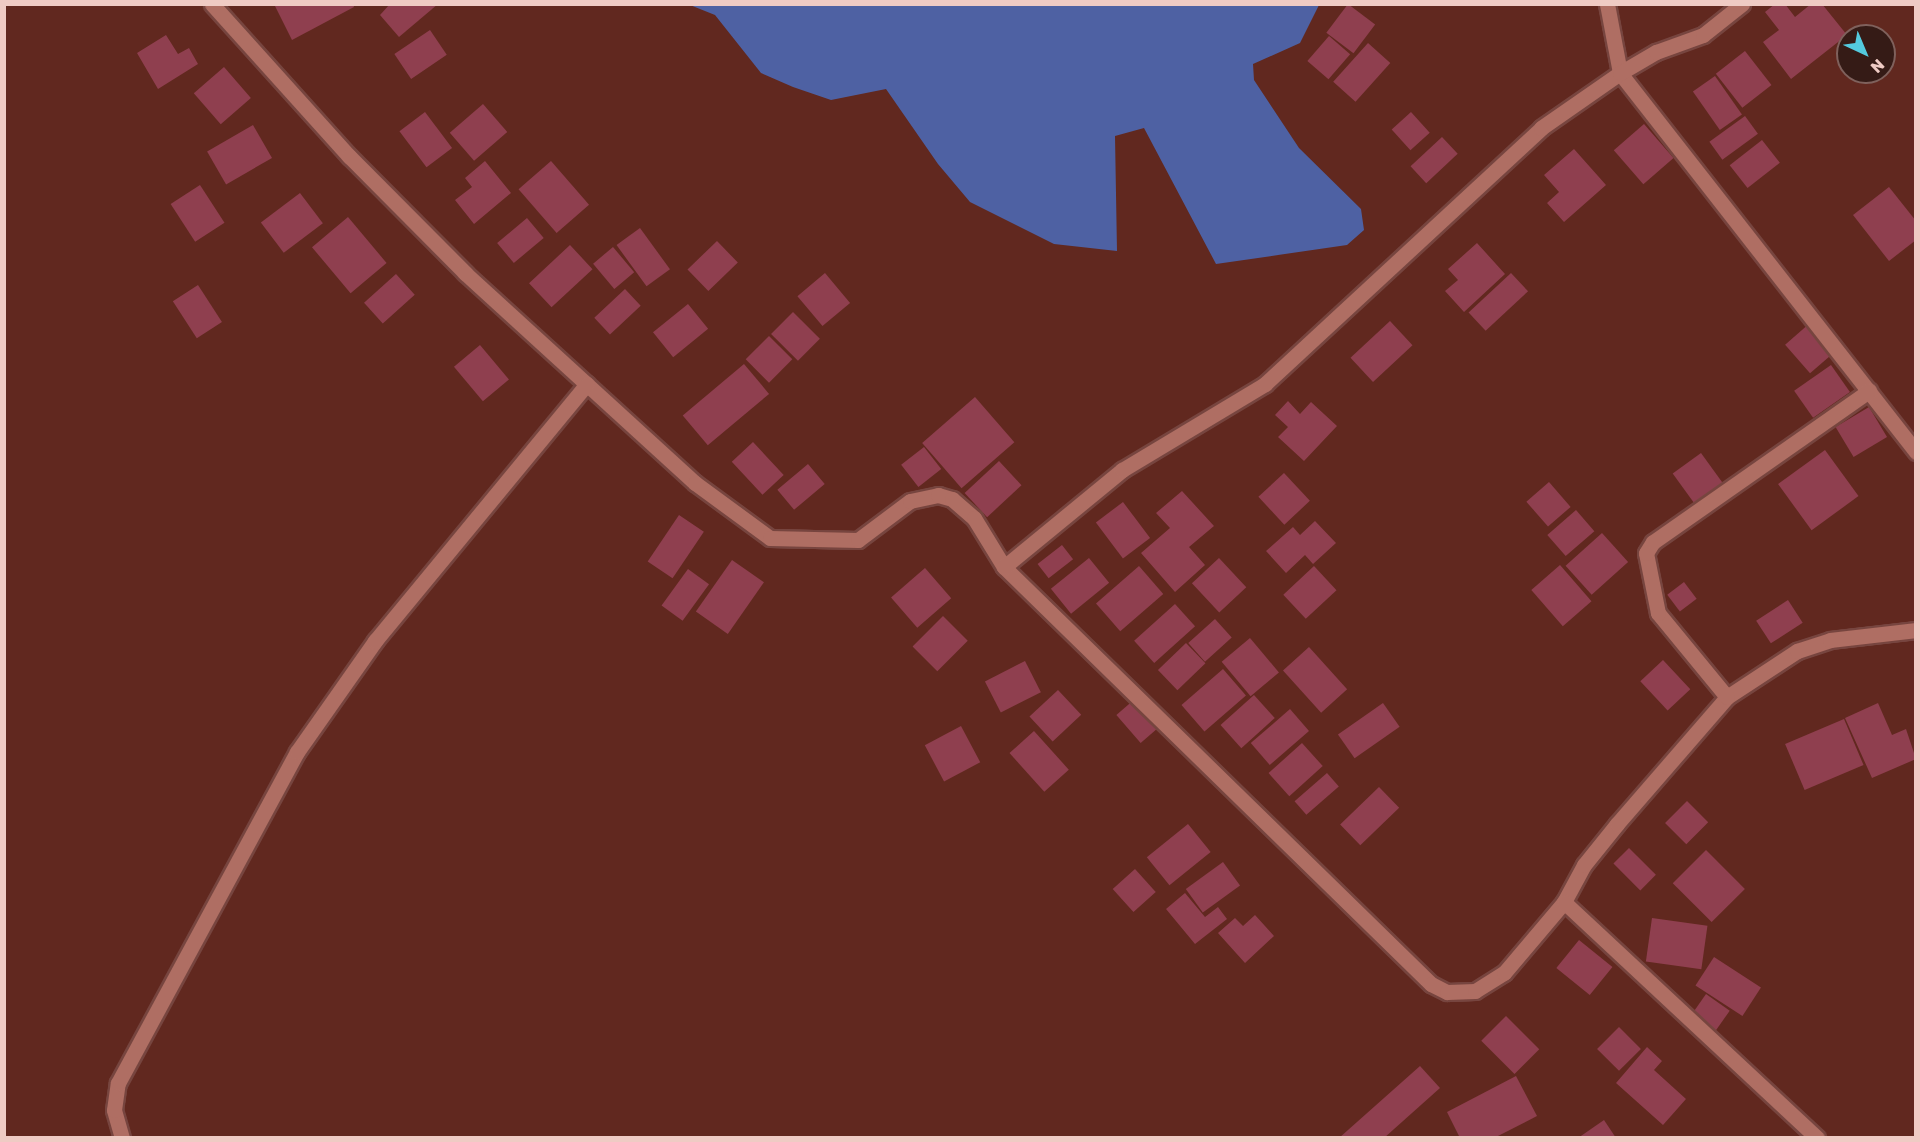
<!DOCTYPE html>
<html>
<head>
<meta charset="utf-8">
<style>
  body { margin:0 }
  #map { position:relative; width:1920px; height:1142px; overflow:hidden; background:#61281f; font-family:Rubik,sans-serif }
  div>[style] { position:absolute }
  .water>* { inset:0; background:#4e61a3 }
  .building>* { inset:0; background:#8f3f4f; transform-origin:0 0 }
  .roads { filter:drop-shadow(2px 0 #77453f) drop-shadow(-2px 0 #77453f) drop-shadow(0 2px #77453f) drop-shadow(0 -2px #77453f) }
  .minor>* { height:15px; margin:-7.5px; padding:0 7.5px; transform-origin:7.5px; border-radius:7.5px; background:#af6e63 }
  span { translate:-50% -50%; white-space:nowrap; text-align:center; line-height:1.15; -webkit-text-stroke:4.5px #351b16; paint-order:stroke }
  .frame { position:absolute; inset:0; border:6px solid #efcbc4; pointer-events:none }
  .north { position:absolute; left:1836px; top:24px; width:60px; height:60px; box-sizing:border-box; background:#351b16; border:2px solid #7f615c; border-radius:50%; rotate:136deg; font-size:16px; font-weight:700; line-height:24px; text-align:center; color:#efcbc4 }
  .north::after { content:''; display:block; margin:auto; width:21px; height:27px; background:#54cade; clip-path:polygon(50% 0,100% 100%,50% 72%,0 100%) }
</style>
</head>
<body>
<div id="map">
  <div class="water">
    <div style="clip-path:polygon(690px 5px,1319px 5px,1300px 43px,1253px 64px,1254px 80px,1299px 148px,1361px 209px,1364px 230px,1347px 245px,1216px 264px,1144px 128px,1115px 136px,1117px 251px,1054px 244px,970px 202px,938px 164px,886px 89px,831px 100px,793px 87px,761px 73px,715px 15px)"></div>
  </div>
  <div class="building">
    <div style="clip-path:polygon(274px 4px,353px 4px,354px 7px,292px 40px)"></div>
    <div style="clip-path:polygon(390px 4px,438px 4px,399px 37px,380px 15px)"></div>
    <div style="left:1348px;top:4px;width:34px;height:36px;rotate:37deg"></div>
    <div style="clip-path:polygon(1775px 4px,1785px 4px,1795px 17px,1811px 4px,1822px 4px,1847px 35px,1791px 79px,1763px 42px,1779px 30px,1765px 12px)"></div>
    <div style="left:430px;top:30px;width:30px;height:43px;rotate:56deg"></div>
    <div style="clip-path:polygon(166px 35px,178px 54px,189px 48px,198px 64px,158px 89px,137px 53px)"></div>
    <div style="left:1329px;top:36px;width:28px;height:33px;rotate:41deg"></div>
    <div style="left:1368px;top:43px;width:30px;height:52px;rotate:42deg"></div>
    <div style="left:1745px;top:51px;width:43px;height:37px;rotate:52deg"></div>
    <div style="left:224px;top:67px;width:41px;height:40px;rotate:49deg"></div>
    <div style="left:1715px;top:76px;width:47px;height:27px;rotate:55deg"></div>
    <div style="left:483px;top:104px;width:37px;height:44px;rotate:49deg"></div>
    <div style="left:425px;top:112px;width:45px;height:32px;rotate:53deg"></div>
    <div style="left:1411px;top:112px;width:28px;height:26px;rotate:48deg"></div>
    <div style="left:1745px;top:116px;width:22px;height:44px;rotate:54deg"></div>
    <div style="left:1644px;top:124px;width:45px;height:40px;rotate:49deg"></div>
    <div style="left:253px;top:125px;width:38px;height:53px;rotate:60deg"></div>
    <div style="left:1442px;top:137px;width:23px;height:43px;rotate:47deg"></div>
    <div style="left:1762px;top:140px;width:29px;height:41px;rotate:52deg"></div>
    <div style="clip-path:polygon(1574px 149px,1606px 185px,1564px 222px,1547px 203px,1559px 192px,1544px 175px)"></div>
    <div style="clip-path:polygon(485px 161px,511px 193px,474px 224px,455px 200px,472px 187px,465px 178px)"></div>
    <div style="left:551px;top:161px;width:58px;height:43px;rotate:49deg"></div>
    <div style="left:200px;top:185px;width:45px;height:35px;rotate:57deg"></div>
    <div style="clip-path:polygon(1889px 187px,1916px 221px,1916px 240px,1889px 261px,1853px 215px)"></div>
    <div style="left:300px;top:193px;width:38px;height:49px;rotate:53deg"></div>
    <div style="left:348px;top:217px;width:60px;height:47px;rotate:50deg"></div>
    <div style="left:527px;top:218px;width:26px;height:39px;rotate:50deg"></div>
    <div style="left:640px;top:228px;width:51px;height:29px;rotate:54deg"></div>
    <div style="left:717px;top:241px;width:30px;height:41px;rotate:46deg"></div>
    <div style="clip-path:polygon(1477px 243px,1505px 274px,1464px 312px,1445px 291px,1458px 280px,1448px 269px)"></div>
    <div style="left:570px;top:245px;width:33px;height:56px;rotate:47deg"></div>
    <div style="left:613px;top:247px;width:33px;height:26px;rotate:50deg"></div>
    <div style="left:825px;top:273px;width:39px;height:36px;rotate:50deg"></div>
    <div style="left:1511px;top:273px;width:25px;height:58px;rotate:47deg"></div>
    <div style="left:396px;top:274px;width:28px;height:43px;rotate:48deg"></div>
    <div style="left:198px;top:285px;width:44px;height:30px;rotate:57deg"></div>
    <div style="left:625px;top:289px;width:23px;height:42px;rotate:47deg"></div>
    <div style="left:688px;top:304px;width:32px;height:45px;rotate:51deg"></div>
    <div style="left:793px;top:312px;width:38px;height:31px;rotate:45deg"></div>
    <div style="left:1390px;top:321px;width:33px;height:54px;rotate:47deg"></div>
    <div style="left:1810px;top:323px;width:38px;height:33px;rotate:49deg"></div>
    <div style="left:769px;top:336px;width:33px;height:33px;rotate:45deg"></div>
    <div style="left:480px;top:345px;width:45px;height:34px;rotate:50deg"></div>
    <div style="left:744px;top:364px;width:39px;height:80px;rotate:50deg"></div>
    <div style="left:1831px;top:365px;width:33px;height:45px;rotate:55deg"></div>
    <div style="left:975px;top:397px;width:60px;height:70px;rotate:49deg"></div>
    <div style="clip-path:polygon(1288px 401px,1300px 414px,1311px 402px,1337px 426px,1304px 461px,1278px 437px,1288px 427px,1275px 415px)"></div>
    <div style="left:1869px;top:407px;width:35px;height:39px;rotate:59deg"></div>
    <div style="left:753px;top:442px;width:45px;height:29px;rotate:47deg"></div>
    <div style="left:924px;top:447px;width:28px;height:29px;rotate:52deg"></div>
    <div style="left:1825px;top:450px;width:57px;height:58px;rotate:54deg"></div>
    <div style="left:1701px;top:453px;width:37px;height:35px;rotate:54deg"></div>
    <div style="left:999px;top:461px;width:33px;height:47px;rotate:47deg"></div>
    <div style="left:808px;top:464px;width:26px;height:40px;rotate:50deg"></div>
    <div style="left:1284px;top:473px;width:38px;height:35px;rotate:47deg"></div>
    <div style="left:1549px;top:482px;width:33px;height:30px;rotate:49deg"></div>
    <div style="clip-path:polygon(1182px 491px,1214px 526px,1189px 547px,1205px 565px,1175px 592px,1141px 553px,1170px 528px,1156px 513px)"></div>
    <div style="left:1123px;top:502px;width:45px;height:34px;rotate:53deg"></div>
    <div style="left:1576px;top:510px;width:28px;height:38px;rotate:49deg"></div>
    <div style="left:679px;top:515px;width:30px;height:56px;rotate:34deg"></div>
    <div style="clip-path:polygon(1315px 521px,1336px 543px,1313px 564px,1305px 555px,1286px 573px,1266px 551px,1293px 527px,1300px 535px)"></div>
    <div style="left:1602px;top:533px;width:39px;height:49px;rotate:48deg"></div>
    <div style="left:1062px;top:545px;width:18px;height:31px;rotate:52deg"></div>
    <div style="left:1089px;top:558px;width:32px;height:49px;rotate:51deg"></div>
    <div style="left:1219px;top:558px;width:40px;height:37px;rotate:47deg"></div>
    <div style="left:732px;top:560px;width:39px;height:63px;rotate:35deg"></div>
    <div style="left:1560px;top:565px;width:48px;height:38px;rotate:49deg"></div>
    <div style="left:1139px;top:566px;width:37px;height:57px;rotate:49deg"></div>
    <div style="left:1314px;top:566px;width:33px;height:42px;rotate:47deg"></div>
    <div style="left:925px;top:568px;width:40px;height:45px;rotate:49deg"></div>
    <div style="left:688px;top:569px;width:26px;height:45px;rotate:36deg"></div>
    <div style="left:1684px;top:582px;width:21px;height:21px;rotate:53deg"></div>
    <div style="left:1788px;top:600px;width:27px;height:38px;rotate:57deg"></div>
    <div style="left:1175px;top:604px;width:30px;height:55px;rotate:48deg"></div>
    <div style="left:943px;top:616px;width:35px;height:43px;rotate:45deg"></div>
    <div style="left:1215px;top:619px;width:25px;height:36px;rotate:48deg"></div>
    <div style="left:1250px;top:638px;width:45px;height:37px;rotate:50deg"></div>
    <div style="left:1186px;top:643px;width:28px;height:39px;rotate:46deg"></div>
    <div style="left:1309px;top:647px;width:57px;height:35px;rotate:48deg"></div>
    <div style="left:1663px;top:660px;width:40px;height:31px;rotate:47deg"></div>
    <div style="left:1025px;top:661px;width:35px;height:45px;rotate:63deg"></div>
    <div style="left:1223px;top:669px;width:35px;height:55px;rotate:49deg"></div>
    <div style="left:1058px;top:690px;width:34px;height:39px;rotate:47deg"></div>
    <div style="left:1254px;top:695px;width:31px;height:45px;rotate:48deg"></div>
    <div style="left:1136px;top:698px;width:37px;height:26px;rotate:49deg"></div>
    <div style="left:1383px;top:703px;width:29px;height:55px;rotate:55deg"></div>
    <div style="clip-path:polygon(1878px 703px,1892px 735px,1906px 729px,1916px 759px,1872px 778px,1845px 718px)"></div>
    <div style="left:1290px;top:709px;width:29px;height:52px;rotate:49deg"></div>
    <div style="left:1844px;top:719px;width:50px;height:64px;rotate:67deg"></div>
    <div style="left:961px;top:726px;width:41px;height:41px;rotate:62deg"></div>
    <div style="left:1034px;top:731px;width:52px;height:33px;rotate:48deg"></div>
    <div style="left:1302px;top:743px;width:31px;height:45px;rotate:48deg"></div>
    <div style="left:1327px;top:773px;width:18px;height:43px;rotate:49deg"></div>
    <div style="left:1379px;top:787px;width:29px;height:54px;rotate:46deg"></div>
    <div style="left:1687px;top:801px;width:30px;height:31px;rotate:45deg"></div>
    <div style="left:1188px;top:824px;width:36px;height:53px;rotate:51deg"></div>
    <div style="left:1629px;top:848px;width:38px;height:22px;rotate:45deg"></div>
    <div style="left:1706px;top:850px;width:55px;height:47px;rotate:45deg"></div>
    <div style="left:1223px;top:862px;width:29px;height:46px;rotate:54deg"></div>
    <div style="left:1135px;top:869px;width:31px;height:30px;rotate:48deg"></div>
    <div style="clip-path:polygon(1185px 893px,1205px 917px,1218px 907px,1227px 919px,1195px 944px,1166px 909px)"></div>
    <div style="clip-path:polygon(1255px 915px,1274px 936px,1245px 963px,1218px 933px,1235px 918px,1243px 926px)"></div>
    <div style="left:1652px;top:918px;width:56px;height:44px;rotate:8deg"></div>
    <div style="left:1579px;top:940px;width:43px;height:36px;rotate:39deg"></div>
    <div style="left:1714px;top:957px;width:56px;height:34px;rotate:33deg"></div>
    <div style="left:1706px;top:994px;width:29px;height:28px;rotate:35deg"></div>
    <div style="left:1506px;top:1016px;width:47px;height:35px;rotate:45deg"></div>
    <div style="left:1619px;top:1027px;width:31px;height:31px;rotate:45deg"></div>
    <div style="clip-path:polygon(1647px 1047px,1662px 1061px,1654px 1070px,1686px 1099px,1663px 1125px,1616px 1083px)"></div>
    <div style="clip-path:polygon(1420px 1066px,1440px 1088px,1384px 1138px,1339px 1138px)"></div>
    <div style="clip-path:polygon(1516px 1076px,1537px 1116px,1494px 1138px,1460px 1138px,1447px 1112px)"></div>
    <div style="clip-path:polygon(1604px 1120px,1616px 1138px,1578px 1138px)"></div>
  </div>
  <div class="roads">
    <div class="minor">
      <div style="left:212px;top:4px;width:205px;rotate:48deg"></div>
      <div style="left:349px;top:156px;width:165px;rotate:45.2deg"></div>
      <div style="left:465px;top:273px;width:311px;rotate:42.4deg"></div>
      <div style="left:695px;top:483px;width:93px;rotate:36.3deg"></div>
      <div style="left:770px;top:538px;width:88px;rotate:1.3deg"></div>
      <div style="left:858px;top:540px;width:65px;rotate:-36.9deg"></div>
      <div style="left:910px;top:501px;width:29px;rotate:-12deg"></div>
      <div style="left:938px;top:495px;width:15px;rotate:16deg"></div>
      <div style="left:952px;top:499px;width:29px;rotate:41deg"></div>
      <div style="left:974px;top:518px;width:57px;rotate:58.5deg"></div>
      <div style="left:1004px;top:567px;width:597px;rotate:44.32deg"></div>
      <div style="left:1431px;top:984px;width:18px;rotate:27deg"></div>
      <div style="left:1447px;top:992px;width:28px;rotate:-2deg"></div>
      <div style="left:1475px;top:991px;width:34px;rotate:-32deg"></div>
      <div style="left:1504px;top:973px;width:93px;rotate:-49.8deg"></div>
      <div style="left:1564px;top:902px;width:42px;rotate:-61.6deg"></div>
      <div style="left:1584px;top:865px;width:53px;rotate:-51.2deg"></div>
      <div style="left:1617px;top:824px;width:168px;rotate:-49.1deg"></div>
      <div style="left:1727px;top:697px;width:84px;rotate:-33.3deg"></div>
      <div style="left:1797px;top:651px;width:35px;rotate:-18deg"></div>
      <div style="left:1830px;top:640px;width:87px;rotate:-6.6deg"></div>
      <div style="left:1607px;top:4px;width:70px;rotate:79.3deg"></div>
      <div style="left:1620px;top:73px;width:481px;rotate:52deg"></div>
      <div style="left:1004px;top:567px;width:153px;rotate:-39.4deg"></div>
      <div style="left:1122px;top:470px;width:167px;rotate:-31deg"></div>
      <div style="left:1265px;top:384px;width:376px;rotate:-42.8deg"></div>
      <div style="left:1541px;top:128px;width:96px;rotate:-34.8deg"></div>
      <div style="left:1620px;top:73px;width:42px;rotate:-30.3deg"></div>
      <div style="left:1656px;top:52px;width:50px;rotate:-19.9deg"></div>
      <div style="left:1703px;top:35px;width:50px;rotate:-38.5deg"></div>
      <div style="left:1727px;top:697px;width:109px;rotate:-129.4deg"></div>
      <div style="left:1658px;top:613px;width:61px;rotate:-101.3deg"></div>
      <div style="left:1646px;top:553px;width:13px;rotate:-58deg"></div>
      <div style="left:1653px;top:542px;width:264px;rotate:-35deg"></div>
      <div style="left:1564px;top:902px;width:346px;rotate:43deg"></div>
      <div style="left:122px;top:1138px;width:29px;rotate:-106deg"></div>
      <div style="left:114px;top:1110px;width:27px;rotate:-82deg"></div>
      <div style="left:118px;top:1083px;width:376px;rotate:-61.6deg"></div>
      <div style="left:297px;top:752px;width:136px;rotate:-54.9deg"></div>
      <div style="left:375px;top:641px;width:333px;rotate:-50.5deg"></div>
    </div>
  </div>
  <div class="frame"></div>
  <div class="north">N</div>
</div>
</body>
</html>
